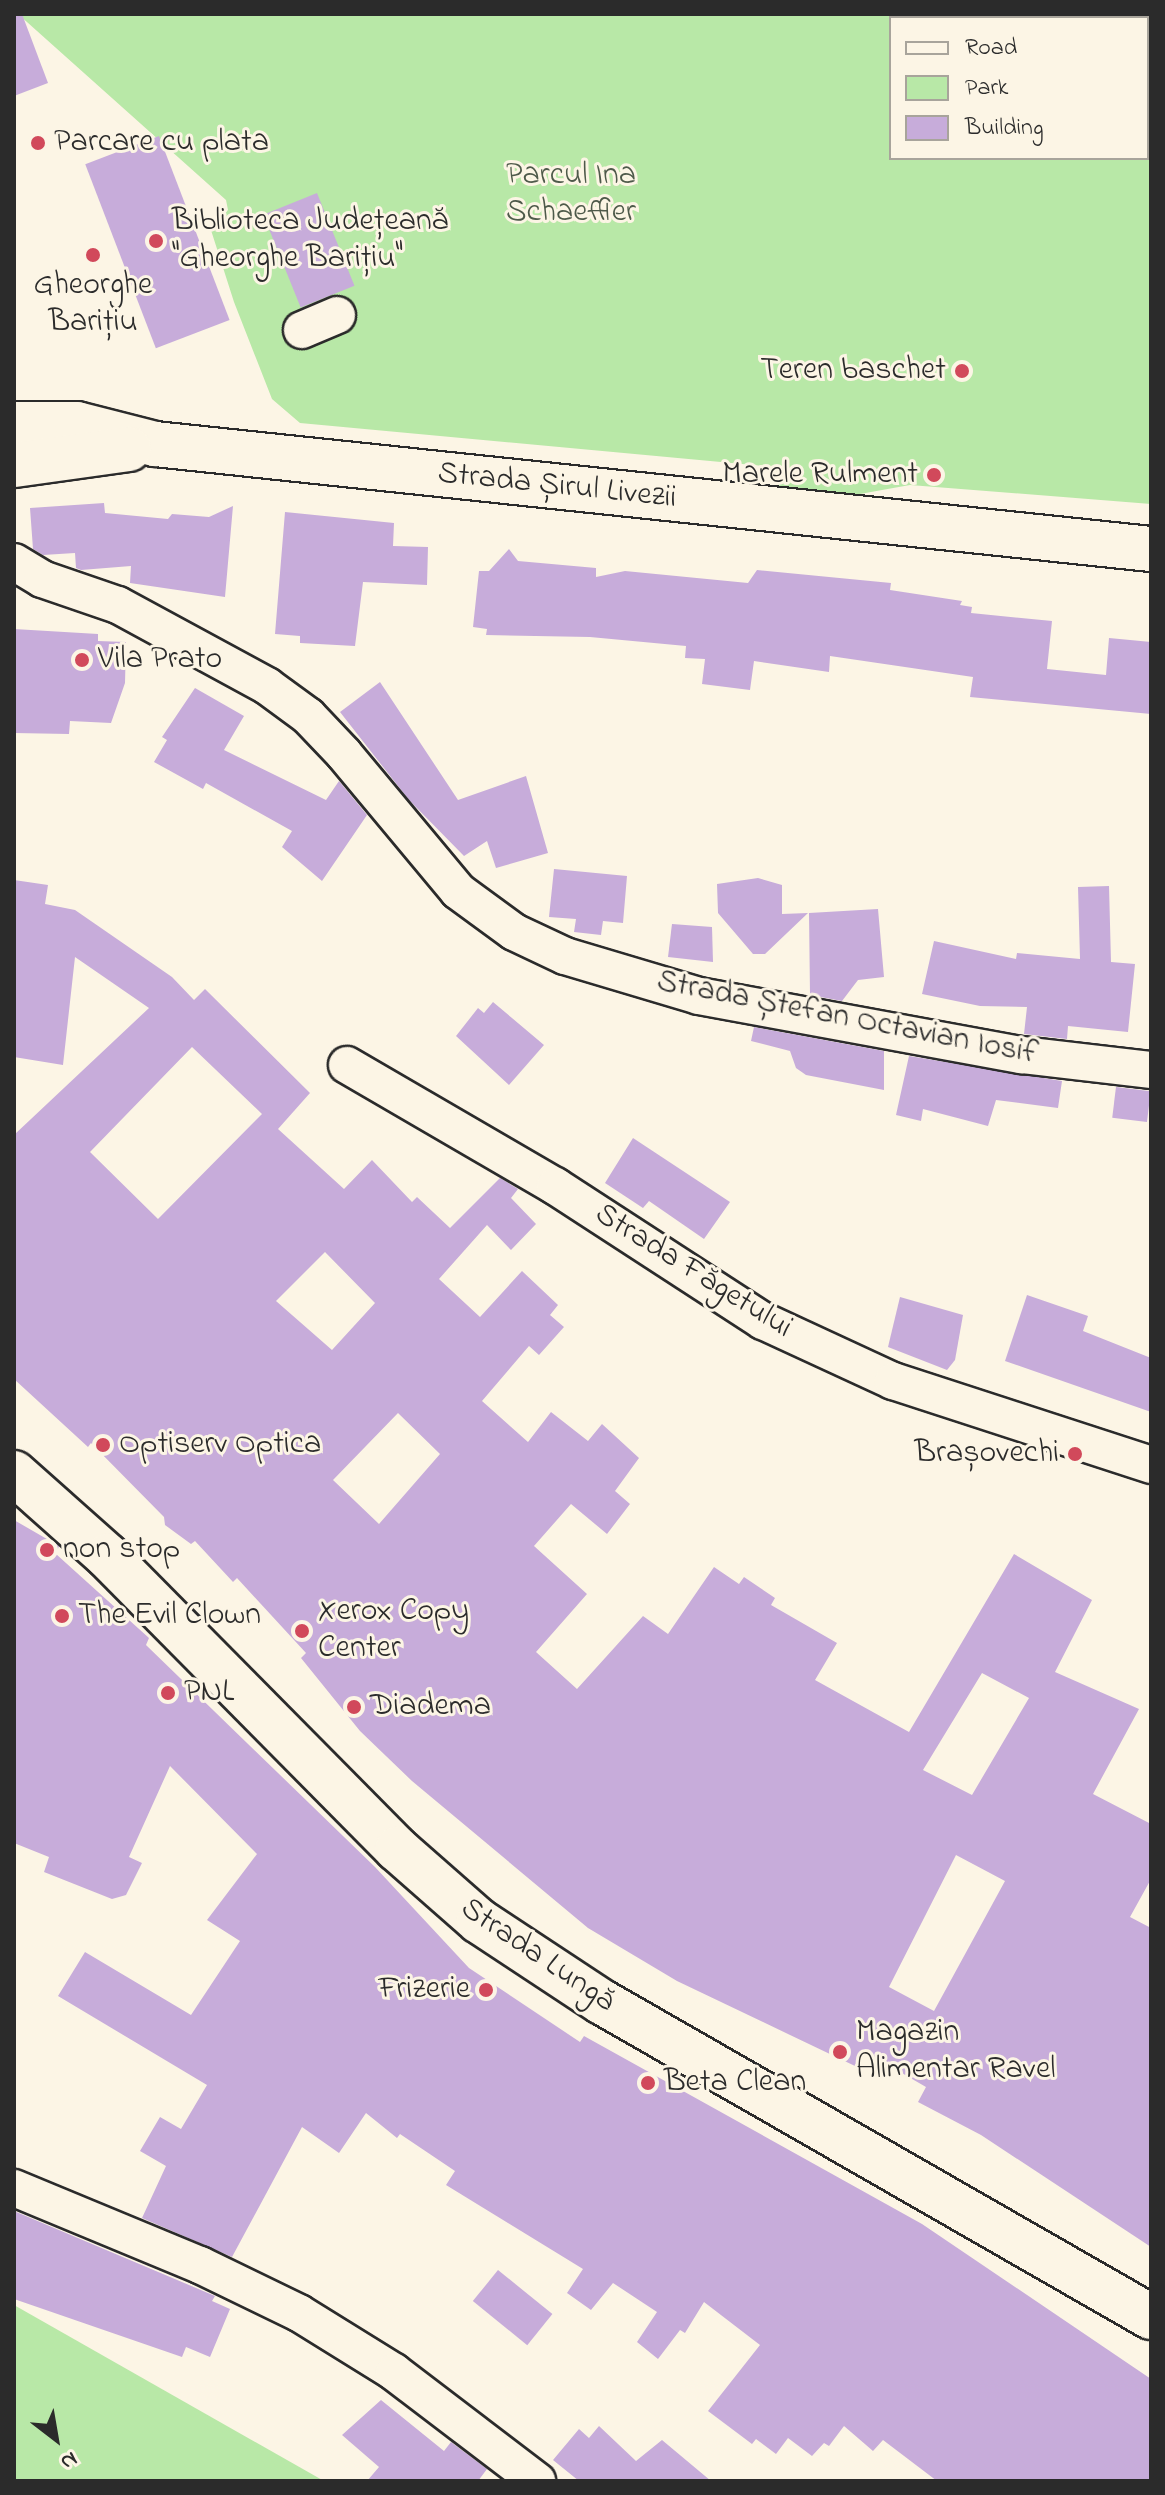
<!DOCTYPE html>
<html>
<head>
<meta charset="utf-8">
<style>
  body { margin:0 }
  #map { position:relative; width:1165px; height:2495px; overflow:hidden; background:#fcf5e5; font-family:"Indie Flower",sans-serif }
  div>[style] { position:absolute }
  .green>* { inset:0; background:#b8e8a7 }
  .building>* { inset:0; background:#c7acda; transform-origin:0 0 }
  .roads { filter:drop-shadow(2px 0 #2b2b2b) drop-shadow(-2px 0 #2b2b2b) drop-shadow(0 2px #2b2b2b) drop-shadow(0 -2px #2b2b2b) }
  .minor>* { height:36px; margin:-18px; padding:0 18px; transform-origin:18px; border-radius:18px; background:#fcf5e5 }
  .major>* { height:44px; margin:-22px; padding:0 22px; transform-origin:22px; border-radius:22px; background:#fcf5e5 }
  .dots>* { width:22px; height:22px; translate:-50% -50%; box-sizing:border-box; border:4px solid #fcf5e5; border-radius:50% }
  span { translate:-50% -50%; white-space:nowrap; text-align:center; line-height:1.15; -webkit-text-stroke:6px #fcf5e5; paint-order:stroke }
  .poi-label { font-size:32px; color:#2b2b2b }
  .left { translate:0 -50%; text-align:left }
  .right { translate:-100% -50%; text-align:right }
  .park-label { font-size:32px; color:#4e5a4a }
  .street-label { font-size:32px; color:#2b2b2b }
  .frame { position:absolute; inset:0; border:16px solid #2b2b2b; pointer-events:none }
  .legend { position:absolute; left:889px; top:16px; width:260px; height:144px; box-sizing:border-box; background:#fcf5e5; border:2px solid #a8a49b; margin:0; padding:10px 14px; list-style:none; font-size:24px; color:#2b2b2b }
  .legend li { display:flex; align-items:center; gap:16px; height:40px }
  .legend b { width:40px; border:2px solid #a8a49b }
  .north { position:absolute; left:16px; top:2399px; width:80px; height:80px; -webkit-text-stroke:6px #fcf5e5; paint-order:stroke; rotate:149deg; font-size:22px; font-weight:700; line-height:32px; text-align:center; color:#2b2b2b }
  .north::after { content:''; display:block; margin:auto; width:28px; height:36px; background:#2b2b2b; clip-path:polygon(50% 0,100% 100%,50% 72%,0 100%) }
</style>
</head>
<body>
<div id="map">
  <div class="green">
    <div style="clip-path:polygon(evenodd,18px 14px,1151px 14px,1151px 504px,910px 485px,832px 499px,783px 495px,765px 466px,300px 423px,272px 399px,234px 302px,210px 227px,228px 210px,226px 200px,18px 14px,891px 18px,1147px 18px,1147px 158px,891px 158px,891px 18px)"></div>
    <div style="clip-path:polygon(14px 2305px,324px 2481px,14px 2481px)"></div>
  </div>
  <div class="building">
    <div style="clip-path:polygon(14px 14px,22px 14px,48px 83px,14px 96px)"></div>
    <div style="left:159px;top:136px;width:197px;height:79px;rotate:69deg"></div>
    <div style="left:317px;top:193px;width:100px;height:58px;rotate:68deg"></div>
    <div style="clip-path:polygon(104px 503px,105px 513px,168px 519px,172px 514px,209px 517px,233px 506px,225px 597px,130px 583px,131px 566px,81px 570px,76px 568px,75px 553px,43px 555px,33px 549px,30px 508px)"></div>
    <div style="clip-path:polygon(285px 512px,394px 523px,393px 546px,428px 547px,427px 585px,363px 582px,355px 646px,300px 643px,300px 636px,275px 634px)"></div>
    <div style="clip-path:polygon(509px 549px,518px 561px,596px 568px,596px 577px,625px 571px,748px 583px,757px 570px,891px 583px,890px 590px,962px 601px,960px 605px,972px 607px,971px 613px,1052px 621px,1047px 669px,1106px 675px,1109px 638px,1151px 642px,1151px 714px,970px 697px,973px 677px,830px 656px,829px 672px,754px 661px,750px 690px,702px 684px,705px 659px,685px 658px,686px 646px,590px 637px,486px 635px,487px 629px,473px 627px,479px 571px,489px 571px)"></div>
    <div style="clip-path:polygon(14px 629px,98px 634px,98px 641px,126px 642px,125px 683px,111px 723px,70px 721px,69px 734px,14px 733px)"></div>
    <div style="clip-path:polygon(380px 682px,458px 800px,526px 776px,548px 853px,496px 868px,487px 841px,464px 856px,409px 800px,340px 712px)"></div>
    <div style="clip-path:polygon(195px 688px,244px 716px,224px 750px,326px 800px,339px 781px,367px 815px,322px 881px,282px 847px,292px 831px,206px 783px,203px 789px,154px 762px,167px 740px,162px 737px)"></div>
    <div style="clip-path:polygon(554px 869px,627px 876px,623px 923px,603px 921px,601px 935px,574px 932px,576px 919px,549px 917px)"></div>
    <div style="clip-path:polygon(758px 878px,782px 885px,782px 914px,808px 913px,765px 954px,753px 954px,718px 913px,717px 884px)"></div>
    <div style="clip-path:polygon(evenodd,14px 880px,48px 885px,45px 904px,75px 910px,172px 977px,194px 1000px,205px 989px,310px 1093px,278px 1129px,344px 1189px,372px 1160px,412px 1202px,417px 1197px,450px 1228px,500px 1178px,518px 1189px,511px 1198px,536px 1224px,511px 1250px,487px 1225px,439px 1279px,480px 1317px,522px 1271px,558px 1305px,550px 1315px,564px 1327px,539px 1355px,529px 1346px,482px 1401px,528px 1442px,551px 1412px,588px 1441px,602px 1424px,639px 1458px,615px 1491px,630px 1504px,607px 1534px,571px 1504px,534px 1546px,587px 1594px,536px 1652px,577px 1689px,643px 1616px,668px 1634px,714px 1567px,739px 1584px,744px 1577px,775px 1598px,771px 1605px,837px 1643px,815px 1680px,909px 1732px,1014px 1554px,1092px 1600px,1055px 1672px,1139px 1709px,1093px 1794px,1151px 1824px,1151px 1879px,1130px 1917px,1151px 1928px,1151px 2247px,981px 2135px,918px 2102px,926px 2087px,862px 2050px,855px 2066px,677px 1981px,588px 1928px,412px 1781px,360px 1731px,301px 1658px,306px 1653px,237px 1578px,233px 1582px,195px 1541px,191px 1544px,165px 1525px,164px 1517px,91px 1443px,88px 1447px,14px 1379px,14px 1135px,149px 1008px,75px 957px,63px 1065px,14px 1057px,14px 880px,192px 1047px,262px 1114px,158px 1219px,90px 1152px,192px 1047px,14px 880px,325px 1252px,375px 1303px,332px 1350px,276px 1301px,325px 1252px,14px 880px,398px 1413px,440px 1454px,379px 1524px,333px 1480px,398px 1413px,14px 880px,982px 1673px,1029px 1698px,972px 1795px,923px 1770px,982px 1673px,14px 880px,956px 1855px,1005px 1881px,934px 2011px,889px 1987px,956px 1855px)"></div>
    <div style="clip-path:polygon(1109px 886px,1111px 962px,1135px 964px,1128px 1032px,1068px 1026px,1067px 1039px,1024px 1034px,1027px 1007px,980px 1006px,922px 994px,934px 941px,1016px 959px,1017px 953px,1080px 959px,1078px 887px)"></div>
    <div style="clip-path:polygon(878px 909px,884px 977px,858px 980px,842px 1001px,810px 995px,809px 913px)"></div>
    <div style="clip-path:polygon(672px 924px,712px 927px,713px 962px,668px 957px)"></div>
    <div style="clip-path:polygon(493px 1002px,544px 1045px,509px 1085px,456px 1036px,478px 1008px,484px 1013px)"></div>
    <div style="clip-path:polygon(754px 1027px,884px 1051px,884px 1090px,806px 1075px,796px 1068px,790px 1051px,751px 1041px)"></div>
    <div style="clip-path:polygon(909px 1056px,1062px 1081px,1058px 1108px,996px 1100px,988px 1126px,923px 1109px,921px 1121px,896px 1115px)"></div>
    <div style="left:1116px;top:1087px;width:35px;height:31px;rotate:7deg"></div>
    <div style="clip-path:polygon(633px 1138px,730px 1202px,704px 1239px,649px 1201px,643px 1208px,605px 1183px)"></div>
    <div style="clip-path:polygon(1027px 1295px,1088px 1316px,1083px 1331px,1151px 1358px,1151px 1412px,1005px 1361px)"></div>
    <div style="clip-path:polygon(900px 1297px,963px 1315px,955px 1360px,947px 1370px,888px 1347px)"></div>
    <div style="clip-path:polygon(14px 1520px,59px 1546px,56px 1554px,149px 1638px,146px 1645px,375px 1867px,469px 1968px,580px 2042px,584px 2036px,922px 2224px,1151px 2379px,1151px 2481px,937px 2481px,883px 2440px,873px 2451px,844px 2426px,829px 2446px,824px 2443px,812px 2456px,788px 2438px,776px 2454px,756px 2439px,752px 2444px,708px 2411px,760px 2345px,704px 2302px,685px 2333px,680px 2330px,658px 2359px,637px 2342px,657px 2312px,613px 2283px,591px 2310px,567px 2293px,583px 2269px,446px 2185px,455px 2171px,400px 2134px,397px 2138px,366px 2113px,339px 2153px,302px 2127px,232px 2257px,142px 2218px,166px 2166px,140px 2151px,160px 2117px,181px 2129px,207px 2085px,58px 1996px,85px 1952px,191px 2015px,240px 1941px,207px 1920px,257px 1854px,170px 1766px,129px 1857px,142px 1863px,126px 1895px,112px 1899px,44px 1872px,49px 1857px,14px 1843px)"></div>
    <div style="clip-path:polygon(14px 2211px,215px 2296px,212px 2301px,230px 2309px,210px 2357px,186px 2347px,182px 2357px,14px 2299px)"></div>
    <div style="left:498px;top:2270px;width:70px;height:40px;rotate:39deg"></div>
    <div style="clip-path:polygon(381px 2400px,444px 2451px,451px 2442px,487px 2469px,478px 2481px,367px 2481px,379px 2467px,342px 2435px)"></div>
    <div style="clip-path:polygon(599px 2426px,636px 2461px,662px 2440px,711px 2481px,579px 2481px,553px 2460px,579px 2429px,589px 2438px)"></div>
  </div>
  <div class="roads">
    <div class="minor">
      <div style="left:302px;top:330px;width:38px;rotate:-23deg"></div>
      <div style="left:14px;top:562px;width:33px;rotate:31deg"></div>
      <div style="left:42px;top:579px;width:80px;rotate:18.9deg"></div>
      <div style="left:118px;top:605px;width:170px;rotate:28.5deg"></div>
      <div style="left:267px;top:686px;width:51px;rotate:36.2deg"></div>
      <div style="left:308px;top:716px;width:52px;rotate:46.5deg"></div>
      <div style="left:344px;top:754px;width:178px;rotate:50.2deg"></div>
      <div style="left:458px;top:891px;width:69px;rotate:36.2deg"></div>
      <div style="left:514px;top:932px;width:56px;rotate:25.2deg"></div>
      <div style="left:565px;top:956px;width:140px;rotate:16.6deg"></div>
      <div style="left:699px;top:996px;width:328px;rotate:10.4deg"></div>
      <div style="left:1022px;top:1055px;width:130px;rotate:6.6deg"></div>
      <div style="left:347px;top:1065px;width:241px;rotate:30.2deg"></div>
      <div style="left:555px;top:1186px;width:248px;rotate:33deg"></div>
      <div style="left:763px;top:1321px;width:143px;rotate:24.8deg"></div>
      <div style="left:893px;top:1381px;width:271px;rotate:18deg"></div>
      <div style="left:14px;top:2188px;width:201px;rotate:22.5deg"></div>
      <div style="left:200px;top:2265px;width:110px;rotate:25.9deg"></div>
      <div style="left:299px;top:2313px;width:112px;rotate:31.8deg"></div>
      <div style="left:394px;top:2372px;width:180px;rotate:37.3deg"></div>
    </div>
    <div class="major">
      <div style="left:14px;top:424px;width:63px"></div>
      <div style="left:77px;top:424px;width:81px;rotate:14.4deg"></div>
      <div style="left:155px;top:444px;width:1002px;rotate:6.02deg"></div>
      <div style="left:14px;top:465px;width:116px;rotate:-7.9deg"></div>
      <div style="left:14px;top:1473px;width:125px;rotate:41.7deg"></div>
      <div style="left:107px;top:1556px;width:412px;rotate:45.3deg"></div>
      <div style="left:397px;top:1849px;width:109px;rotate:41.3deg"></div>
      <div style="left:479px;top:1921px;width:147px;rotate:33.4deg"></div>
      <div style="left:602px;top:2002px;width:633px;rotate:29.85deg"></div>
    </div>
  </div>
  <div class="dots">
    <div style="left:38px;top:143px;background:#d1495b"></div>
    <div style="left:156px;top:241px;background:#d1495b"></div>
    <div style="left:93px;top:255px;background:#d1495b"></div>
    <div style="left:962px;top:371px;background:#d1495b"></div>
    <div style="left:934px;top:475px;background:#d1495b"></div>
    <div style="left:82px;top:660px;background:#d1495b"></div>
    <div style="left:103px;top:1445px;background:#d1495b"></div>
    <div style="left:1075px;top:1454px;background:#d1495b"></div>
    <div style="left:47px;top:1550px;background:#d1495b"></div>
    <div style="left:62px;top:1616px;background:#d1495b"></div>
    <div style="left:302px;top:1631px;background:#d1495b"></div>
    <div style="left:168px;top:1693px;background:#d1495b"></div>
    <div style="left:354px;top:1707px;background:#d1495b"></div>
    <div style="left:486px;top:1990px;background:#d1495b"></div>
    <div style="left:840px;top:2052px;background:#d1495b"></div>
    <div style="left:648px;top:2083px;background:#d1495b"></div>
  </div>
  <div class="poi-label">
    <span class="left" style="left:54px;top:143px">Parcare cu plata</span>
    <span class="left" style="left:172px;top:241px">Biblioteca Județeană<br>"Gheorghe Barițiu"</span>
    <span style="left:93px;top:305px">Gheorghe<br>Barițiu</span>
    <span class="right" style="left:946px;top:371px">Teren baschet</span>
    <span class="right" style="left:918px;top:475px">Marele Rulment</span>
    <span class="left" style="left:98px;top:660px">Vila Prato</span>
    <span class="left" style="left:119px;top:1445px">Optiserv Optica</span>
    <span class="right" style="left:1059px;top:1454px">Brașovechi</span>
    <span class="left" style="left:63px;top:1550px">non stop</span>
    <span class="left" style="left:318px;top:1631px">Xerox Copy<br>Center</span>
    <span class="left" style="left:78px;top:1616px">The Evil Clown</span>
    <span class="left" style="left:184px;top:1693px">PNL</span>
    <span class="left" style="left:370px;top:1707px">Diadema</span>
    <span class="right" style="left:470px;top:1990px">Frizerie</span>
    <span class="left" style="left:856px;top:2052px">Magazin<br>Alimentar Ravel</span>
    <span class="left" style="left:664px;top:2083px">Beta Clean</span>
  </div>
  <div class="park-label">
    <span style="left:571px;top:195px">Parcul Ina<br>Schaeffler</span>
  </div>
  <div class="street-label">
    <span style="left:557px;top:487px;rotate:6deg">Strada Șirul Livezii</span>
    <span style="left:847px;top:1019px;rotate:11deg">Strada Ștefan Octavian Iosif</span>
    <span style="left:693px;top:1272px;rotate:32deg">Strada Făgetului</span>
    <span style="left:537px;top:1956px;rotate:34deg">Strada Lungă</span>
  </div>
  <div class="frame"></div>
  <ul class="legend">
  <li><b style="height:10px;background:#fcf5e5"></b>Road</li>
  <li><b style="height:22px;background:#b8e8a7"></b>Park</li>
  <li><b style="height:22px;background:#c7acda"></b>Building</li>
  </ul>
  <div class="north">N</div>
</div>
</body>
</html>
